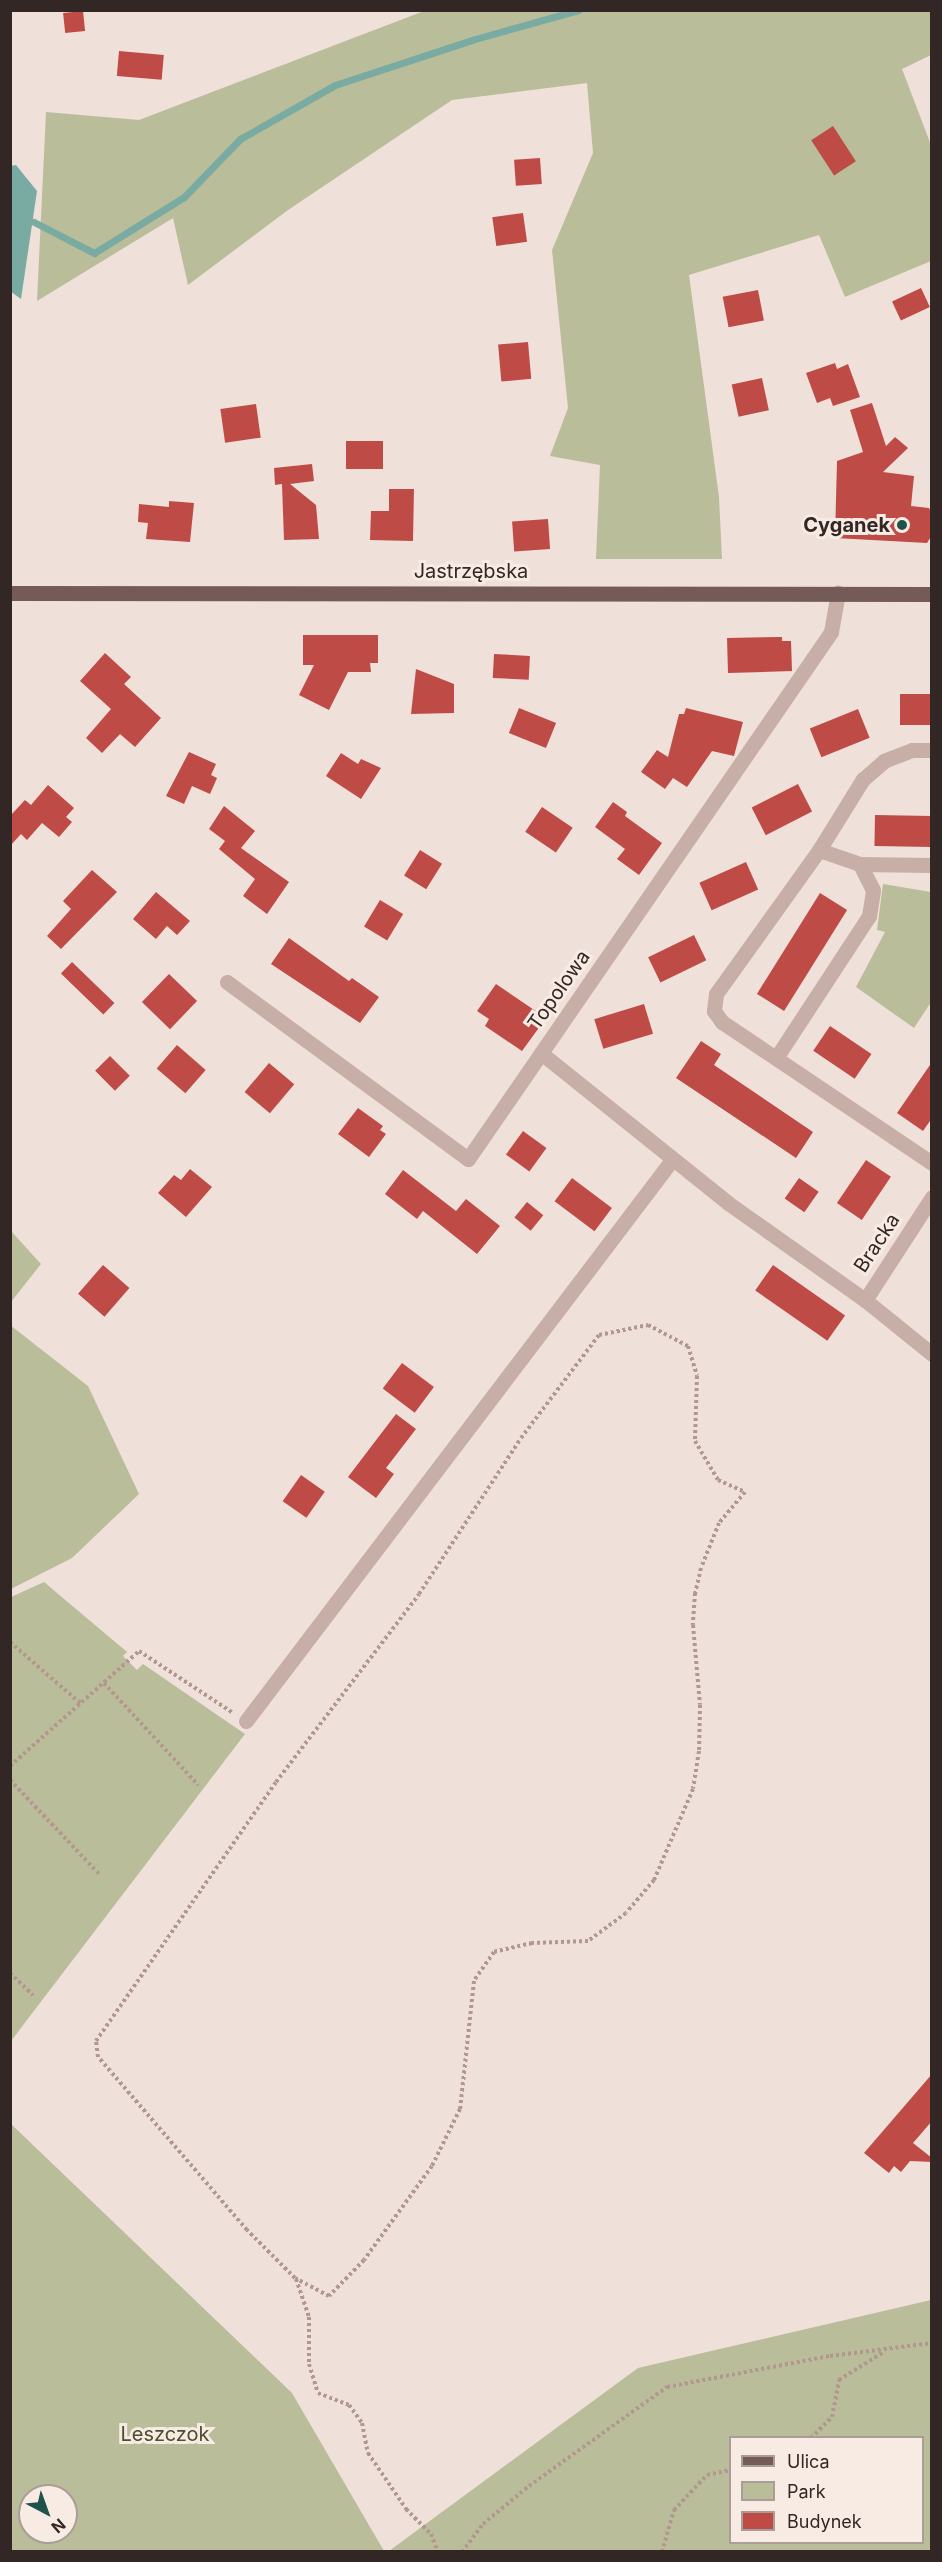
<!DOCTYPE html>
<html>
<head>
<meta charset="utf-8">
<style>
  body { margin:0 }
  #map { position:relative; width:942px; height:2562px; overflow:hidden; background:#efe0d9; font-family:Inter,sans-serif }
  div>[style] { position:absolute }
  .green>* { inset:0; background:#b9bd9a }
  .water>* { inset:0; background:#79aba2 }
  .stream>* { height:7px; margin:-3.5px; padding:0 3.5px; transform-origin:3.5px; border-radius:3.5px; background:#79aba2 }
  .building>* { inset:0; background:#bf4b47; transform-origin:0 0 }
  .path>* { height:4px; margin-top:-2px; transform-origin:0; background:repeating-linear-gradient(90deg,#b29790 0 3px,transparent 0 6px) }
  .minor>* { height:15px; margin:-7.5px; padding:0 7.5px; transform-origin:7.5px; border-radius:7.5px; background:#c7aea6 }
  .major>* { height:15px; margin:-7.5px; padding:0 7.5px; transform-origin:7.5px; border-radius:7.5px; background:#745b58 }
  .dots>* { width:16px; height:16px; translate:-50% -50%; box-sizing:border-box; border:3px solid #f8ebe4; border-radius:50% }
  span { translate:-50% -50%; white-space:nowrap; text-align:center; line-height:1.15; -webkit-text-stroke:6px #f8ebe4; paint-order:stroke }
  .poi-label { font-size:20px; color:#332726; font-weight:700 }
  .right { translate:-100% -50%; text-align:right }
  .street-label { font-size:20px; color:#332726 }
  .park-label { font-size:20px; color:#4a502b }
  .frame { position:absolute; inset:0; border:12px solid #332726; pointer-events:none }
  .legend { position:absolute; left:729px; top:2436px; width:195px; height:108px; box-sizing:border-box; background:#f8ebe4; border:2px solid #a99d98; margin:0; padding:8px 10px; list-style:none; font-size:18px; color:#332726 }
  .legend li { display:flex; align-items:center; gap:12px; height:30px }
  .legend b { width:30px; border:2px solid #a99d98 }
  .north { position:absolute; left:18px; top:2484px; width:60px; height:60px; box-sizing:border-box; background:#f8ebe4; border:2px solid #a99d98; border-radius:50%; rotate:139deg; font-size:16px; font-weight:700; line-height:24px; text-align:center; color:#332726 }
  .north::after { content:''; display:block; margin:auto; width:21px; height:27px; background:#1e524a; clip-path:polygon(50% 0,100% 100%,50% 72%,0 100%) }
</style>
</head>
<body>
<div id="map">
  <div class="green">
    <div style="clip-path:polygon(424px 11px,931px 11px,931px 55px,902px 69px,931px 145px,931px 261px,845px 297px,819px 235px,689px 275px,719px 497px,722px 559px,596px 559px,600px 465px,550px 456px,568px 408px,552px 250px,593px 153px,587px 83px,452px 100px,288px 210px,188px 285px,173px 218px,37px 301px,46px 112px,139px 120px)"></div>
    <div style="clip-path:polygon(883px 884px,931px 892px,931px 1002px,914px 1028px,856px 987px,885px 932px,877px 930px)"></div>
    <div style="clip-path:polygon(11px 1231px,41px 1264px,11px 1302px)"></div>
    <div style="clip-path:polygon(10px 1325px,88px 1386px,139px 1494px,72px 1558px,11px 1589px)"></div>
    <div style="clip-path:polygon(44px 1582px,127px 1652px,123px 1656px,137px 1670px,143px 1664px,245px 1734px,11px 2041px,11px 1597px)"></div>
    <div style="clip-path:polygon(evenodd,11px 2124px,292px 2393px,384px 2551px,11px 2551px,11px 2124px,30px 2496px,66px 2496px,66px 2532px,30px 2532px,30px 2496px)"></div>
    <div style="clip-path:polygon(evenodd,931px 2300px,931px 2551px,389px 2551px,638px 2368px,931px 2300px,730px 2438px,922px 2438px,922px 2542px,730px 2542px,730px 2438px)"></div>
  </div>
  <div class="water">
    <div style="clip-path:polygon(16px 165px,37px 191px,21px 299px,10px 291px,10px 166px)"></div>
  </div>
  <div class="stream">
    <div style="left:34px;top:222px;width:68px;rotate:27.3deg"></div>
    <div style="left:94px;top:253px;width:106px;rotate:-31.9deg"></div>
    <div style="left:184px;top:197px;width:81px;rotate:-46deg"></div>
    <div style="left:240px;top:139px;width:109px;rotate:-29.6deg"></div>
    <div style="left:335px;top:85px;width:147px;rotate:-18.2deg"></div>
    <div style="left:475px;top:39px;width:108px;rotate:-15.6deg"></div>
  </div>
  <div class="building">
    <div style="left:83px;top:11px;width:20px;height:20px;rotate:84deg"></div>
    <div style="left:119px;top:51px;width:45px;height:25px;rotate:5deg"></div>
    <div style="left:833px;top:126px;width:42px;height:26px;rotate:57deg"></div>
    <div style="left:540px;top:158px;width:26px;height:26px;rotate:86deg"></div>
    <div style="left:523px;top:213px;width:29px;height:31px;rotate:82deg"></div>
    <div style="left:921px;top:288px;width:21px;height:32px;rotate:65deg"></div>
    <div style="left:758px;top:290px;width:31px;height:36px;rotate:79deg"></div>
    <div style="left:528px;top:342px;width:37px;height:30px;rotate:85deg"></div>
    <div style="clip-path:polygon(835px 363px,837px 369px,848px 364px,860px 397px,833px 406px,830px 398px,817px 403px,806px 373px)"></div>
    <div style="left:762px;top:378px;width:33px;height:31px;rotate:78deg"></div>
    <div style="clip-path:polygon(872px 403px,886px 446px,895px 437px,908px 448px,883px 472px,914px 476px,911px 506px,929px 508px,932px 515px,932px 535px,927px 543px,835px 538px,837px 461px,863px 452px,850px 410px)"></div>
    <div style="left:256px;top:404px;width:34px;height:36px;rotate:82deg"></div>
    <div style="left:346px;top:441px;width:37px;height:28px"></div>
    <div style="clip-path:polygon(312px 464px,314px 481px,290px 484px,316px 505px,319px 539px,284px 540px,282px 484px,275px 485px,274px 468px)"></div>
    <div style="clip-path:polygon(389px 489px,414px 489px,413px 541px,370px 540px,371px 511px,389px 511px)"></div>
    <div style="clip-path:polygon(169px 501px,194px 503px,190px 542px,146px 539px,148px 523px,138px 522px,139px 504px,169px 507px)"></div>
    <div style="left:548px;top:519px;width:30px;height:36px;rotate:86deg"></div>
    <div style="clip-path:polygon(303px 635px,378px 635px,378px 663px,370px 663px,371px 672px,348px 672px,329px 710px,299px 695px,314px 665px,303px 665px)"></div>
    <div style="clip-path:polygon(782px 637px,782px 641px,791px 641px,792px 671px,728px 673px,727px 638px)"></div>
    <div style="clip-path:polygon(105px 653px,131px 677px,124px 684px,161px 718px,135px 747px,120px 734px,102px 753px,86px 738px,111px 709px,80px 681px)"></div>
    <div style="left:494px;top:654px;width:36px;height:24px;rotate:3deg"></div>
    <div style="clip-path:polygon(416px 669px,454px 684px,454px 713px,411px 714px)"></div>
    <div style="left:900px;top:694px;width:32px;height:31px"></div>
    <div style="left:519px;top:708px;width:40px;height:27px;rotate:22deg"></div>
    <div style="clip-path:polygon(686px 708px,743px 722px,734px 756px,712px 751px,687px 787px,673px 778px,665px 789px,641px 772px,657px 750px,668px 757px,679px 714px,684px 714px)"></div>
    <div style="left:858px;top:709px;width:31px;height:52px;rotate:68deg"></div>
    <div style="clip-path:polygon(189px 752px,216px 764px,211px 775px,217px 778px,210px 794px,192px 786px,184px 804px,166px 796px)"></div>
    <div style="clip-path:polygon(341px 753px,358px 764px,361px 759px,381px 768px,361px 799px,326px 776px)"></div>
    <div style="left:798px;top:784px;width:31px;height:52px;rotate:63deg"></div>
    <div style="clip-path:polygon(48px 785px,74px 808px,66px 817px,72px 822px,59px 837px,42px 823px,27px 840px,21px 834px,10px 846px,10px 816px,25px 800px,31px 805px)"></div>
    <div style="clip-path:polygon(613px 802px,627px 812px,625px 816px,662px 843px,639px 875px,617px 859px,625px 849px,595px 827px)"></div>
    <div style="clip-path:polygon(224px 806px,255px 831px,241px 848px,289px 882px,267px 914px,243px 896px,255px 879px,219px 849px,225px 841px,209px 829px)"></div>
    <div style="left:542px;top:807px;width:37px;height:30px;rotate:34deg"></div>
    <div style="left:875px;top:815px;width:57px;height:31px;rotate:1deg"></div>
    <div style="left:420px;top:850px;width:26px;height:30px;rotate:32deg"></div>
    <div style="left:746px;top:862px;width:30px;height:51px;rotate:66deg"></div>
    <div style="clip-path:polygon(92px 870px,117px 892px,61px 949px,47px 936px,71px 909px,63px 901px)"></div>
    <div style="clip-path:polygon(156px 892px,190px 921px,177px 935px,167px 926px,156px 939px,133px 919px)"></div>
    <div style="left:820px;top:893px;width:32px;height:119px;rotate:32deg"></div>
    <div style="left:380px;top:900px;width:27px;height:31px;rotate:31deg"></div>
    <div style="left:694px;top:935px;width:28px;height:51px;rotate:64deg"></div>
    <div style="clip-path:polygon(289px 938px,349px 981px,352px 978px,379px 997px,360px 1023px,271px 964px)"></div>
    <div style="left:72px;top:962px;width:59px;height:16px;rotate:44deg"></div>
    <div style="left:169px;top:974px;width:39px;height:39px;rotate:44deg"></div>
    <div style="clip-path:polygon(496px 984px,546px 1018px,522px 1051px,485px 1026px,489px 1019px,477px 1011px)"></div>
    <div style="left:644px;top:1004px;width:31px;height:52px;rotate:73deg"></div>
    <div style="left:830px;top:1026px;width:50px;height:30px;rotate:34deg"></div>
    <div style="clip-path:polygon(701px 1041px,721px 1054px,714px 1065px,813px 1132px,796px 1158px,676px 1078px)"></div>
    <div style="left:177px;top:1045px;width:38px;height:31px;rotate:41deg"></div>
    <div style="left:110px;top:1056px;width:28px;height:21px;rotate:45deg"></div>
    <div style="clip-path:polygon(932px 1062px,932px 1118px,923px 1131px,897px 1113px)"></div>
    <div style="left:269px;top:1063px;width:33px;height:38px;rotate:40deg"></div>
    <div style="clip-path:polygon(358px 1108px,383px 1126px,380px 1130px,386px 1134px,369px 1157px,338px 1134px)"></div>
    <div style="left:523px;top:1131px;width:29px;height:29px;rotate:36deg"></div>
    <div style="left:866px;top:1160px;width:30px;height:52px;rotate:34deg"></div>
    <div style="clip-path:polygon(190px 1169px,212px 1187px,186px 1217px,158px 1193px,174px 1175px,181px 1180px)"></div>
    <div style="clip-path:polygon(403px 1170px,456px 1211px,466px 1199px,500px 1226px,477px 1254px,423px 1211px,417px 1219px,385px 1194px)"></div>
    <div style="left:572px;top:1178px;width:50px;height:29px;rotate:37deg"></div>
    <div style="left:799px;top:1178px;width:24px;height:25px;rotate:35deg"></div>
    <div style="left:527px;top:1202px;width:21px;height:20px;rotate:39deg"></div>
    <div style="left:103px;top:1265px;width:35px;height:38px;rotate:41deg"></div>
    <div style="left:773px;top:1265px;width:88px;height:31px;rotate:35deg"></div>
    <div style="left:402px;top:1363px;width:40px;height:32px;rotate:37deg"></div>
    <div style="clip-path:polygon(396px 1414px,416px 1429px,386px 1468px,394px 1474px,376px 1498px,348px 1477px)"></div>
    <div style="left:301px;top:1475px;width:29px;height:32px;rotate:35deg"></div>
    <div style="clip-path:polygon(932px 2074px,932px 2121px,913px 2143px,932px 2158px,932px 2162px,910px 2161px,901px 2172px,894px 2166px,889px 2173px,864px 2153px)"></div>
  </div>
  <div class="path">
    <div style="left:648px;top:1325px;width:45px;rotate:27.7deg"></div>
    <div style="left:688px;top:1346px;width:31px;rotate:73deg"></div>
    <div style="left:697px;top:1376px;width:65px;rotate:91.8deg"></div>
    <div style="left:695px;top:1441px;width:45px;rotate:59.5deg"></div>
    <div style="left:718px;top:1480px;width:30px;rotate:24deg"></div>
    <div style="left:745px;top:1492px;width:40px;rotate:130deg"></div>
    <div style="left:719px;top:1523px;width:48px;rotate:111.8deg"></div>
    <div style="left:701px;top:1568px;width:26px;rotate:103deg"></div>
    <div style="left:695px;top:1593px;width:32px;rotate:94deg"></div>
    <div style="left:693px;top:1625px;width:80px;rotate:85deg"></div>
    <div style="left:700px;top:1705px;width:46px;rotate:91.2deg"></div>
    <div style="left:699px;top:1751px;width:38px;rotate:99deg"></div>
    <div style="left:693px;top:1789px;width:99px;rotate:113.2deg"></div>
    <div style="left:654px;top:1880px;width:43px;rotate:130.3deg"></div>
    <div style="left:626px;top:1913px;width:47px;rotate:143.6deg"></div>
    <div style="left:588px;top:1941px;width:56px;rotate:178deg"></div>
    <div style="left:532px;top:1943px;width:39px;rotate:167deg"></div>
    <div style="left:494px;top:1952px;width:35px;rotate:125deg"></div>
    <div style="left:474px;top:1981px;width:129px;rotate:96.2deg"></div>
    <div style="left:460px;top:2109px;width:64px;rotate:116.2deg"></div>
    <div style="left:432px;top:2166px;width:116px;rotate:125.9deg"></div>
    <div style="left:364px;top:2260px;width:50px;rotate:134.2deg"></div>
    <div style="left:329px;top:2296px;width:38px;rotate:-152deg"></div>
    <div style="left:295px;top:2278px;width:68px;rotate:-135deg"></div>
    <div style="left:247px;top:2230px;width:228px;rotate:-130.7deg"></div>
    <div style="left:98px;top:2057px;width:16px;rotate:-97deg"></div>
    <div style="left:96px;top:2041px;width:315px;rotate:-55.2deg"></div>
    <div style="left:276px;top:1782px;width:236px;rotate:-52.7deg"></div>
    <div style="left:419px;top:1594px;width:186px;rotate:-56.8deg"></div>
    <div style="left:521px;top:1438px;width:129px;rotate:-52.9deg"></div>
    <div style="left:599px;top:1335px;width:50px;rotate:-11.5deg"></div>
    <div style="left:10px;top:1642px;width:94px;rotate:41.1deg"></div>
    <div style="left:104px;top:1683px;width:139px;rotate:47.3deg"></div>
    <div style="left:10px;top:1766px;width:173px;rotate:-41.7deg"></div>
    <div style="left:139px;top:1651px;width:113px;rotate:33.4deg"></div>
    <div style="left:10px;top:1780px;width:131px;rotate:46.5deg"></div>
    <div style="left:10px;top:1973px;width:32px;rotate:44deg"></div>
    <div style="left:296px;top:2279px;width:40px;rotate:71.1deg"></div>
    <div style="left:309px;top:2317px;width:47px;rotate:90deg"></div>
    <div style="left:309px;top:2364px;width:30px;rotate:73deg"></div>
    <div style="left:318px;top:2393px;width:33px;rotate:21deg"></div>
    <div style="left:349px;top:2405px;width:22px;rotate:54deg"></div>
    <div style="left:362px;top:2423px;width:31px;rotate:79deg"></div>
    <div style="left:368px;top:2453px;width:68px;rotate:55.8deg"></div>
    <div style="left:406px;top:2509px;width:35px;rotate:45deg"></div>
    <div style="left:431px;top:2534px;width:19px;rotate:69deg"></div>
    <div style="left:811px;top:2438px;width:30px;rotate:-45deg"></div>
    <div style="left:832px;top:2417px;width:38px;rotate:-79deg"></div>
    <div style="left:839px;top:2380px;width:54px;rotate:-32.2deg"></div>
    <div style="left:462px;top:2552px;width:35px;rotate:-53deg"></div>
    <div style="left:483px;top:2524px;width:60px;rotate:-39.6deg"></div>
    <div style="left:529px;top:2486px;width:170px;rotate:-35.7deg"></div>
    <div style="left:667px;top:2387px;width:166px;rotate:-10.8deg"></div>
    <div style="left:830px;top:2356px;width:103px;rotate:-7.3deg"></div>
    <div style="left:662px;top:2552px;width:44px;rotate:-74.1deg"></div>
    <div style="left:674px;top:2510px;width:48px;rotate:-46.7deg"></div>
    <div style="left:707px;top:2475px;width:24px;rotate:-12deg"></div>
  </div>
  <div class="minor">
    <div style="left:932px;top:750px;width:20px;rotate:180deg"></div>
    <div style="left:912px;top:750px;width:30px;rotate:159deg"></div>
    <div style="left:884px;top:761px;width:28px;rotate:139deg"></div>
    <div style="left:863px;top:779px;width:84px;rotate:121.8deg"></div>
    <div style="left:819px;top:850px;width:177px;rotate:125.6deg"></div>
    <div style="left:716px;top:994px;width:17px;rotate:97deg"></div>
    <div style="left:714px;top:1011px;width:14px;rotate:54deg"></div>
    <div style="left:722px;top:1022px;width:253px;rotate:33.9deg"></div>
    <div style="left:819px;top:850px;width:43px;rotate:18.9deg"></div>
    <div style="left:860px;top:864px;width:72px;rotate:0.8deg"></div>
    <div style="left:227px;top:982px;width:299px;rotate:36.3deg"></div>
    <div style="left:468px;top:1159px;width:640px;rotate:-55.44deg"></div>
    <div style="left:831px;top:632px;width:40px;rotate:-80deg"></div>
    <div style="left:541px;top:1053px;width:240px;rotate:38.7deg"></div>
    <div style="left:728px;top:1203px;width:168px;rotate:35.3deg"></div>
    <div style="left:776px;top:1058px;width:170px;rotate:-56.8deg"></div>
    <div style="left:869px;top:916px;width:26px;rotate:-81deg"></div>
    <div style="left:873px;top:890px;width:29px;rotate:-117deg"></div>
    <div style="left:932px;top:1197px;width:123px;rotate:123deg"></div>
    <div style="left:865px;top:1300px;width:86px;rotate:38.9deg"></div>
    <div style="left:246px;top:1721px;width:704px;rotate:-52.79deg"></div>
  </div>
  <div class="major">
    <div style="left:10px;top:593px;width:922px;rotate:0.06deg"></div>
  </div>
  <div class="dots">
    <div style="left:902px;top:525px;background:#1e524a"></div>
  </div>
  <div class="poi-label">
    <span class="right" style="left:890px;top:525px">Cyganek</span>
  </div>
  <div class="street-label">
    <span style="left:471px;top:571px">Jastrzębska</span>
    <span style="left:559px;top:990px;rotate:-55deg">Topolowa</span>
    <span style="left:877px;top:1243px;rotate:-57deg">Bracka</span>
  </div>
  <div class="park-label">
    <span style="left:165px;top:2434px">Leszczok</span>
  </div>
  <div class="frame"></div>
  <ul class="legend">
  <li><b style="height:8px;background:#745b58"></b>Ulica</li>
  <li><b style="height:16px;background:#b9bd9a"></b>Park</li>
  <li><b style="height:16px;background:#bf4b47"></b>Budynek</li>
  </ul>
  <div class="north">N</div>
</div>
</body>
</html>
